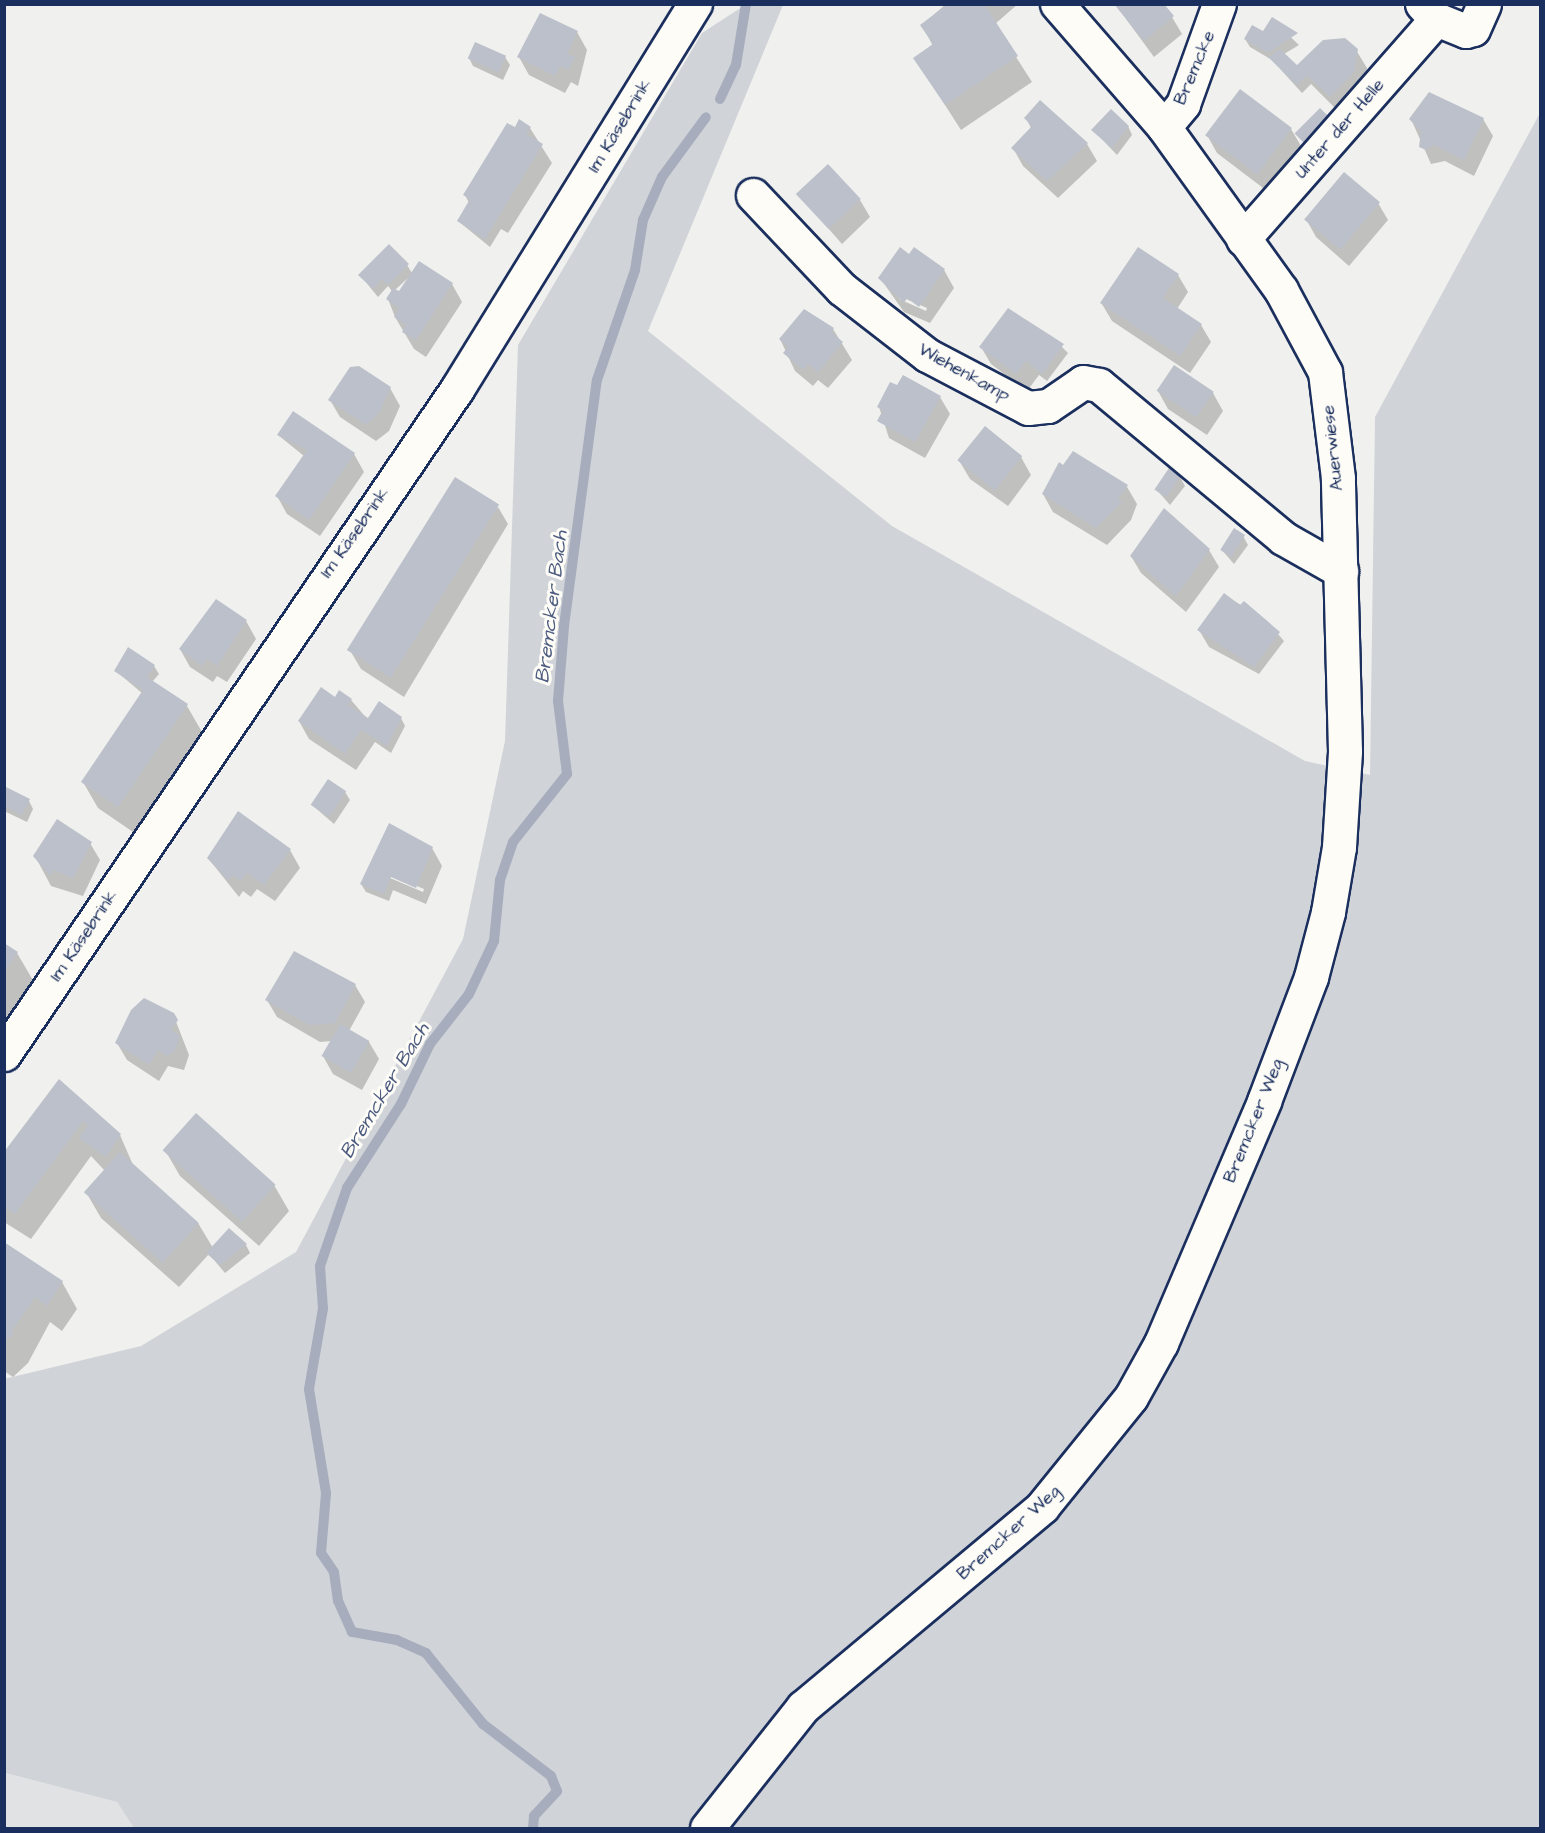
<!DOCTYPE html>
<html>
<head>
<meta charset="utf-8">
<style>
  body { margin:0 }
  #map { position:relative; width:1545px; height:1833px; overflow:hidden; background:#f0f0ee; font-family:"Architects Daughter",sans-serif }
  div>[style] { position:absolute }
  .built>* { inset:0; background:#e0e2e3 }
  .green>* { inset:0; background:#d0d3d8 }
  .shadow>* { inset:0; background:#0003 }
  .stream>* { height:10px; margin:-5px; padding:0 5px; transform-origin:5px; border-radius:5px; background:#a7adbd }
  .building>* { inset:0; background:#bbc0ca; transform-origin:0 0 }
  .roads { filter:drop-shadow(2px 0 #1b2f5e) drop-shadow(-2px 0 #1b2f5e) drop-shadow(0 2px #1b2f5e) drop-shadow(0 -2px #1b2f5e) }
  .minor>* { height:33px; margin:-16.5px; padding:0 16.5px; transform-origin:16.5px; border-radius:16.5px; background:#fdfcf7 }
  span { translate:-50% -50%; white-space:nowrap; text-align:center; line-height:1.15; -webkit-text-stroke:6px #fdfcf7; paint-order:stroke }
  .street-label { font-size:18px; color:#1b2f5e }
  .water-label { font-size:20px; color:#4c5b7f; font-style:italic }
  .frame { position:absolute; inset:0; border:6px solid #1b2f5e; pointer-events:none }
</style>
</head>
<body>
<div id="map">
  <div class="built">
    <div style="clip-path:polygon(4px 1773px,117px 1802px,134px 1828px,5px 1828px)"></div>
  </div>
  <div class="green">
    <div style="clip-path:polygon(745px 5px,783px 5px,648px 331px,892px 526px,1305px 761px,1370px 775px,1375px 417px,1540px 113px,1540px 1828px,134px 1828px,117px 1802px,5px 1773px,4px 1379px,141px 1346px,296px 1252px,463px 939px,505px 741px,518px 345px,702px 33px)"></div>
  </div>
  <div class="shadow">
    <div style="clip-path:polygon(946px 4px,1018px 4px,995px 24px,1032px 82px,961px 130px,915px 58px,933px 46px,922px 25px)"></div>
    <div style="clip-path:polygon(1115px 4px,1172px 17px,1182px 34px,1154px 57px)"></div>
    <div style="clip-path:polygon(1272px 19px,1299px 45px,1284px 54px,1302px 72px,1356px 50px,1367px 68px,1364px 90px,1340px 113px,1311px 84px,1302px 93px,1272px 60px,1250px 47px,1245px 39px,1264px 32px)"></div>
    <div style="clip-path:polygon(577px 32px,587px 50px,578px 86px,571px 82px,565px 93px,529px 75px,519px 57px)"></div>
    <div style="clip-path:polygon(505px 57px,510px 65px,503px 80px,473px 66px,469px 58px)"></div>
    <div style="clip-path:polygon(1041px 102px,1087px 144px,1097px 161px,1058px 198px,1023px 166px,1013px 148px,1031px 128px,1026px 118px)"></div>
    <div style="clip-path:polygon(1411px 119px,1483px 119px,1493px 136px,1474px 176px,1445px 161px,1431px 164px)"></div>
    <div style="clip-path:polygon(1128px 126px,1132px 135px,1117px 155px,1093px 130px)"></div>
    <div style="clip-path:polygon(530px 128px,552px 163px,508px 233px,501px 229px,490px 247px,458px 221px,469px 203px,465px 195px,515px 129px)"></div>
    <div style="clip-path:polygon(1291px 129px,1301px 146px,1267px 191px,1217px 153px,1207px 135px)"></div>
    <div style="clip-path:polygon(798px 194px,860px 200px,870px 217px,842px 244px)"></div>
    <div style="clip-path:polygon(1378px 203px,1388px 220px,1349px 266px,1316px 237px,1306px 219px)"></div>
    <div style="clip-path:polygon(evenodd,914px 250px,944px 270px,954px 288px,930px 323px,904px 312px,880px 278px,914px 250px,899px 296px,927px 308px,926px 311px,899px 299px,899px 296px)"></div>
    <div style="clip-path:polygon(evenodd,419px 263px,452px 284px,462px 302px,426px 357px,414px 349px,395px 317px,388px 299px,392px 291px,388px 286px,378px 297px,360px 275px,407px 265px,412px 273px,419px 263px,408px 278px,399px 293px,395px 290px,408px 278px)"></div>
    <div style="clip-path:polygon(1178px 275px,1188px 292px,1177px 309px,1201px 325px,1211px 342px,1190px 373px,1112px 321px,1102px 304px)"></div>
    <div style="clip-path:polygon(833px 329px,852px 360px,828px 388px,818px 380px,813px 386px,795px 371px,780px 339px)"></div>
    <div style="clip-path:polygon(1050px 335px,1068px 353px,1047px 381px,1039px 375px,1027px 391px,991px 364px,981px 347px)"></div>
    <div style="clip-path:polygon(390px 388px,400px 406px,389px 431px,376px 441px,340px 417px,330px 400px)"></div>
    <div style="clip-path:polygon(1158px 391px,1213px 393px,1223px 411px,1207px 435px,1168px 409px)"></div>
    <div style="clip-path:polygon(940px 397px,950px 414px,925px 458px,889px 438px,879px 407px)"></div>
    <div style="clip-path:polygon(278px 435px,354px 454px,364px 472px,320px 536px,287px 514px,277px 496px,304px 456px)"></div>
    <div style="clip-path:polygon(1021px 457px,1031px 475px,1008px 506px,970px 479px,960px 462px)"></div>
    <div style="clip-path:polygon(1064px 467px,1102px 469px,1127px 487px,1137px 504px,1131px 520px,1107px 545px,1053px 512px,1043px 494px)"></div>
    <div style="clip-path:polygon(1180px 477px,1185px 486px,1170px 505px,1156px 489px)"></div>
    <div style="clip-path:polygon(498px 507px,508px 524px,404px 697px,361px 669px,351px 652px)"></div>
    <div style="clip-path:polygon(1243px 536px,1248px 545px,1234px 564px,1221px 549px)"></div>
    <div style="clip-path:polygon(1209px 550px,1219px 567px,1186px 612px,1141px 573px,1131px 556px)"></div>
    <div style="clip-path:polygon(1224px 595px,1266px 620px,1284px 641px,1259px 674px,1209px 647px,1199px 630px)"></div>
    <div style="clip-path:polygon(246px 621px,256px 639px,227px 682px,217px 676px,213px 682px,190px 667px,180px 649px)"></div>
    <div style="clip-path:polygon(154px 666px,159px 674px,152px 682px,187px 706px,202px 732px,133px 832px,98px 808px,83px 782px,143px 694px,116px 671px)"></div>
    <div style="clip-path:polygon(336px 699px,351px 700px,369px 721px,401px 718px,405px 726px,391px 753px,375px 742px,356px 770px,309px 739px,299px 721px)"></div>
    <div style="clip-path:polygon(5px 788px,29px 801px,33px 809px,27px 822px,4px 811px)"></div>
    <div style="clip-path:polygon(345px 792px,350px 800px,334px 824px,312px 805px)"></div>
    <div style="clip-path:polygon(238px 813px,290px 850px,300px 868px,275px 901px,257px 889px,251px 897px,243px 891px,239px 897px,208px 858px)"></div>
    <div style="clip-path:polygon(evenodd,390px 825px,432px 848px,442px 866px,426px 904px,393px 890px,389px 901px,366px 892px,361px 884px,390px 825px,390px 875px,424px 889px,423px 892px,390px 878px,390px 875px)"></div>
    <div style="clip-path:polygon(90px 843px,100px 860px,83px 896px,51px 886px,35px 856px)"></div>
    <div style="clip-path:polygon(4px 944px,17px 953px,37px 987px,4px 1035px)"></div>
    <div style="clip-path:polygon(355px 985px,365px 1002px,349px 1031px,369px 1042px,379px 1059px,362px 1090px,333px 1074px,323px 1056px,332px 1041px,320px 1042px,277px 1017px,267px 1000px)"></div>
    <div style="clip-path:polygon(173px 1014px,189px 1055px,184px 1070px,168px 1066px,159px 1081px,127px 1060px,117px 1043px)"></div>
    <div style="clip-path:polygon(60px 1082px,120px 1135px,133px 1165px,198px 1223px,213px 1248px,246px 1245px,250px 1253px,225px 1273px,209px 1254px,179px 1287px,101px 1218px,86px 1192px,105px 1171px,91px 1156px,31px 1239px,4px 1222px,4px 1158px)"></div>
    <div style="clip-path:polygon(165px 1150px,274px 1185px,289px 1211px,259px 1246px,180px 1176px)"></div>
    <div style="clip-path:polygon(5px 1243px,62px 1282px,77px 1309px,62px 1331px,50px 1322px,28px 1363px,13px 1377px,4px 1371px)"></div>
  </div>
  <div class="stream">
    <div style="left:720px;top:99px;width:38px;rotate:-65deg"></div>
    <div style="left:736px;top:65px;width:62px;rotate:-80.7deg"></div>
    <div style="left:533px;top:1828px;width:12px;rotate:-85deg"></div>
    <div style="left:534px;top:1816px;width:34px;rotate:-47deg"></div>
    <div style="left:557px;top:1791px;width:16px;rotate:-112deg"></div>
    <div style="left:551px;top:1776px;width:86px;rotate:-142.6deg"></div>
    <div style="left:483px;top:1724px;width:91px;rotate:-128.8deg"></div>
    <div style="left:426px;top:1653px;width:32px;rotate:-156deg"></div>
    <div style="left:397px;top:1640px;width:46px;rotate:-169.9deg"></div>
    <div style="left:352px;top:1632px;width:34px;rotate:-114deg"></div>
    <div style="left:338px;top:1601px;width:29px;rotate:-98deg"></div>
    <div style="left:334px;top:1572px;width:23px;rotate:-124deg"></div>
    <div style="left:321px;top:1553px;width:60px;rotate:-85.2deg"></div>
    <div style="left:326px;top:1493px;width:105px;rotate:-99.3deg"></div>
    <div style="left:309px;top:1389px;width:81px;rotate:-80.1deg"></div>
    <div style="left:323px;top:1309px;width:43px;rotate:-94deg"></div>
    <div style="left:320px;top:1266px;width:83px;rotate:-70.9deg"></div>
    <div style="left:347px;top:1188px;width:100px;rotate:-57.3deg"></div>
    <div style="left:401px;top:1104px;width:67px;rotate:-64.2deg"></div>
    <div style="left:430px;top:1044px;width:63px;rotate:-52deg"></div>
    <div style="left:469px;top:994px;width:59px;rotate:-64.7deg"></div>
    <div style="left:494px;top:941px;width:61px;rotate:-84.4deg"></div>
    <div style="left:500px;top:880px;width:40px;rotate:-71.1deg"></div>
    <div style="left:513px;top:842px;width:87px;rotate:-51.5deg"></div>
    <div style="left:567px;top:774px;width:74px;rotate:-97deg"></div>
    <div style="left:558px;top:701px;width:75px;rotate:-85.4deg"></div>
    <div style="left:564px;top:626px;width:248px;rotate:-82.4deg"></div>
    <div style="left:597px;top:380px;width:116px;rotate:-70.9deg"></div>
    <div style="left:635px;top:270px;width:51px;rotate:-80.9deg"></div>
    <div style="left:643px;top:220px;width:47px;rotate:-66.2deg"></div>
    <div style="left:662px;top:177px;width:74px;rotate:-53.7deg"></div>
  </div>
  <div class="building">
    <div style="clip-path:polygon(948px 4px,984px 4px,1018px 56px,945px 105px,913px 58px,933px 44px,920px 25px)"></div>
    <div style="clip-path:polygon(1114px 4px,1164px 4px,1174px 16px,1144px 41px)"></div>
    <div style="clip-path:polygon(540px 13px,578px 31px,567px 54px,575px 57px,568px 70px,560px 66px,555px 76px,517px 57px)"></div>
    <div style="clip-path:polygon(1272px 17px,1298px 33px,1268px 53px,1244px 39px,1252px 25px,1263px 31px)"></div>
    <div style="clip-path:polygon(1345px 38px,1358px 49px,1354px 72px,1330px 97px,1307px 75px,1297px 85px,1268px 57px,1280px 49px,1297px 65px,1323px 40px)"></div>
    <div style="left:475px;top:42px;width:34px;height:18px;rotate:24deg"></div>
    <div style="left:1240px;top:89px;width:65px;height:58px;rotate:37deg"></div>
    <div style="clip-path:polygon(1429px 92px,1484px 118px,1464px 160px,1434px 145px,1426px 150px,1419px 147px,1421px 131px,1409px 119px)"></div>
    <div style="clip-path:polygon(1040px 100px,1088px 143px,1047px 181px,1011px 148px,1032px 126px,1024px 118px)"></div>
    <div style="left:1320px;top:108px;width:16px;height:36px;rotate:45deg"></div>
    <div style="clip-path:polygon(1111px 109px,1129px 126px,1112px 148px,1091px 130px)"></div>
    <div style="clip-path:polygon(519px 119px,531px 127px,526px 134px,543px 144px,485px 239px,457px 221px,470px 199px,463px 195px,507px 123px,515px 127px)"></div>
    <div style="left:828px;top:164px;width:48px;height:44px;rotate:47deg"></div>
    <div style="left:1344px;top:172px;width:47px;height:62px;rotate:40deg"></div>
    <div style="clip-path:polygon(389px 244px,409px 264px,388px 285px,382px 279px,373px 289px,358px 275px)"></div>
    <div style="clip-path:polygon(900px 247px,909px 254px,914px 247px,945px 269px,919px 307px,907px 298px,904px 303px,878px 278px)"></div>
    <div style="clip-path:polygon(1138px 247px,1179px 274px,1163px 298px,1202px 324px,1180px 356px,1100px 303px)"></div>
    <div style="clip-path:polygon(419px 261px,453px 283px,416px 340px,402px 332px,406px 325px,394px 317px,399px 308px,386px 299px,393px 288px,399px 291px)"></div>
    <div style="clip-path:polygon(1008px 308px,1064px 344px,1042px 374px,1026px 361px,1016px 374px,979px 347px)"></div>
    <div style="clip-path:polygon(804px 309px,834px 328px,831px 332px,843px 342px,818px 372px,808px 364px,803px 370px,783px 353px,788px 347px,779px 339px)"></div>
    <div style="left:1174px;top:365px;width:48px;height:31px;rotate:34deg"></div>
    <div style="clip-path:polygon(359px 366px,391px 387px,379px 413px,366px 425px,328px 400px,350px 367px)"></div>
    <div style="clip-path:polygon(903px 375px,941px 396px,915px 442px,877px 421px,883px 410px,877px 407px,890px 382px,897px 385px)"></div>
    <div style="clip-path:polygon(293px 411px,355px 453px,309px 520px,275px 496px,307px 450px,277px 435px)"></div>
    <div style="left:985px;top:426px;width:48px;height:44px;rotate:39deg"></div>
    <div style="clip-path:polygon(1073px 451px,1128px 485px,1118px 499px,1122px 502px,1096px 528px,1042px 494px,1059px 462px,1063px 465px)"></div>
    <div style="left:1169px;top:468px;width:14px;height:26px;rotate:34deg"></div>
    <div style="left:455px;top:477px;width:52px;height:204px;rotate:32deg"></div>
    <div style="clip-path:polygon(1164px 508px,1210px 549px,1176px 596px,1130px 556px)"></div>
    <div style="left:1234px;top:528px;width:13px;height:26px;rotate:32deg"></div>
    <div style="clip-path:polygon(1224px 593px,1240px 605px,1244px 601px,1280px 632px,1254px 667px,1197px 630px)"></div>
    <div style="clip-path:polygon(216px 599px,247px 620px,217px 666px,207px 659px,202px 666px,179px 649px)"></div>
    <div style="clip-path:polygon(128px 647px,155px 665px,147px 677px,188px 704px,118px 807px,81px 782px,143px 690px,114px 671px)"></div>
    <div style="clip-path:polygon(321px 687px,335px 697px,339px 690px,352px 699px,348px 705px,368px 718px,379px 701px,402px 717px,387px 746px,361px 730px,345px 754px,298px 721px)"></div>
    <div style="left:328px;top:779px;width:22px;height:31px;rotate:34deg"></div>
    <div style="clip-path:polygon(4px 786px,30px 799px,22px 815px,4px 806px)"></div>
    <div style="clip-path:polygon(238px 811px,291px 849px,264px 885px,247px 873px,241px 881px,232px 875px,229px 881px,207px 858px)"></div>
    <div style="clip-path:polygon(57px 819px,92px 842px,73px 879px,54px 870px,50px 876px,33px 856px)"></div>
    <div style="clip-path:polygon(389px 823px,433px 847px,416px 888px,391px 877px,384px 894px,360px 884px)"></div>
    <div style="clip-path:polygon(4px 943px,18px 952px,4px 972px)"></div>
    <div style="clip-path:polygon(294px 951px,356px 984px,335px 1023px,309px 1025px,265px 1000px)"></div>
    <div style="clip-path:polygon(144px 998px,174px 1013px,178px 1020px,171px 1030px,180px 1036px,174px 1052px,167px 1056px,158px 1050px,149px 1065px,115px 1043px,131px 1010px)"></div>
    <div style="left:340px;top:1024px;width:34px;height:37px;rotate:30deg"></div>
    <div style="clip-path:polygon(59px 1079px,121px 1134px,106px 1157px,79px 1138px,88px 1125px,83px 1121px,15px 1214px,4px 1207px,4px 1152px)"></div>
    <div style="left:196px;top:1113px;width:107px;height:50px;rotate:42deg"></div>
    <div style="left:120px;top:1152px;width:106px;height:54px;rotate:42deg"></div>
    <div style="clip-path:polygon(229px 1228px,247px 1244px,220px 1265px,206px 1253px)"></div>
    <div style="clip-path:polygon(4px 1242px,63px 1281px,47px 1306px,35px 1297px,11px 1332px,15px 1334px,4px 1341px)"></div>
  </div>
  <div class="roads">
    <div class="minor">
      <div style="left:1422px;top:4px;width:21px;rotate:47deg"></div>
      <div style="left:1436px;top:19px;width:32px;rotate:22deg"></div>
      <div style="left:1466px;top:31px;width:7px;rotate:-16deg"></div>
      <div style="left:1473px;top:29px;width:27px;rotate:-66deg"></div>
      <div style="left:1164px;top:127px;width:30px;rotate:-50deg"></div>
      <div style="left:1183px;top:104px;width:106px;rotate:-70.2deg"></div>
      <div style="left:753px;top:195px;width:129px;rotate:46.6deg"></div>
      <div style="left:842px;top:289px;width:108px;rotate:37.8deg"></div>
      <div style="left:927px;top:355px;width:114px;rotate:27.7deg"></div>
      <div style="left:1028px;top:408px;width:20px;rotate:-6deg"></div>
      <div style="left:1048px;top:406px;width:42px;rotate:-34.4deg"></div>
      <div style="left:1083px;top:382px;width:16px;rotate:11deg"></div>
      <div style="left:1099px;top:385px;width:239px;rotate:39.7deg"></div>
      <div style="left:1283px;top:538px;width:67px;rotate:29.6deg"></div>
      <div style="left:1243px;top:239px;width:293px;rotate:-48.7deg"></div>
      <div style="left:4px;top:1054px;width:805px;rotate:-55.74deg"></div>
      <div style="left:457px;top:389px;width:453px;rotate:-58.3deg"></div>
      <div style="left:707px;top:1828px;width:154px;rotate:-51.6deg"></div>
      <div style="left:803px;top:1707px;width:312px;rotate:-39.9deg"></div>
      <div style="left:1042px;top:1507px;width:141px;rotate:-51deg"></div>
      <div style="left:1131px;top:1397px;width:62px;rotate:-60.9deg"></div>
      <div style="left:1161px;top:1343px;width:263px;rotate:-66.9deg"></div>
      <div style="left:1264px;top:1101px;width:133px;rotate:-69.2deg"></div>
      <div style="left:1311px;top:977px;width:67px;rotate:-75.3deg"></div>
      <div style="left:1328px;top:912px;width:66px;rotate:-80.4deg"></div>
      <div style="left:1339px;top:847px;width:96px;rotate:-86.4deg"></div>
      <div style="left:1345px;top:751px;width:273px;rotate:-91.5deg"></div>
      <div style="left:1338px;top:478px;width:107px;rotate:-97deg"></div>
      <div style="left:1325px;top:372px;width:93px;rotate:-118.2deg"></div>
      <div style="left:1281px;top:290px;width:201px;rotate:-125.7deg"></div>
      <div style="left:1164px;top:127px;width:163px;rotate:-131deg"></div>
    </div>
  </div>
  <div class="street-label">
    <span style="left:1195px;top:68px;rotate:-67deg">Bremcke</span>
    <span style="left:620px;top:126px;rotate:-59deg">Im Käsebrink</span>
    <span style="left:1340px;top:129px;rotate:-49deg">Unter der Helle</span>
    <span style="left:964px;top:373px;rotate:29deg">Wiehenkamp</span>
    <span style="left:1333px;top:448px;rotate:-96deg">Auerwiese</span>
    <span style="left:355px;top:533px;rotate:-55deg">Im Käsebrink</span>
    <span style="left:84px;top:936px;rotate:-56deg">Im Käsebrink</span>
    <span style="left:1254px;top:1121px;rotate:-68deg">Bremcker Weg</span>
    <span style="left:1009px;top:1533px;rotate:-42deg">Bremcker Weg</span>
  </div>
  <div class="water-label">
    <span style="left:552px;top:607px;rotate:-83deg">Bremcker Bach</span>
    <span style="left:385px;top:1091px;rotate:-59deg">Bremcker Bach</span>
  </div>
  <div class="frame"></div>
</div>
</body>
</html>
